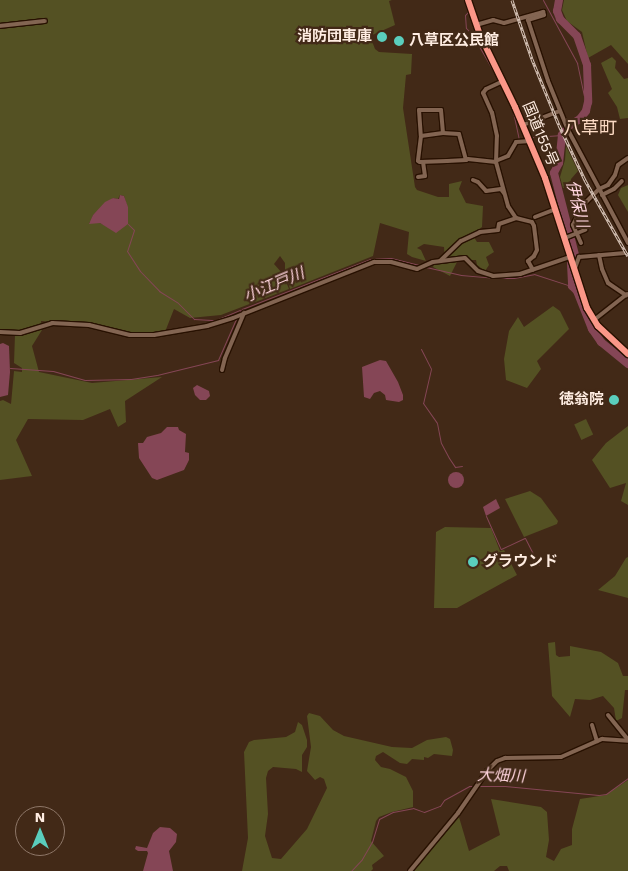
<!DOCTYPE html>
<html>
<head>
<meta charset="utf-8">
<style>
  body { margin:0 }
  #map { position:relative; width:628px; height:871px; overflow:hidden; background:#422917; font-family:"Work Sans","Noto Sans JP",sans-serif }
  div>[style] { position:absolute }
  .green>* { inset:0; background:#545123; transform-origin:0 0 }
  .water>* { inset:0; background:#854656 }
  .round { border-radius:50% }
  .stream>* { height:1px; margin:-0.5px; padding:0 0.5px; transform-origin:0.5px; border-radius:0.5px; background:#854656 }
  .river>* { height:8px; margin:-4px; padding:0 4px; transform-origin:4px; border-radius:4px; background:#854656 }
  .roads { filter:drop-shadow(1px 0 #281101) drop-shadow(-1px 0 #281101) drop-shadow(0 1px #281101) drop-shadow(0 -1px #281101) }
  .street>* { height:4px; margin:-2px; padding:0 2px; transform-origin:2px; border-radius:2px; background:#836552 }
  .highway>* { height:6px; margin:-3px; padding:0 3px; transform-origin:3px; border-radius:3px; background:#fb9788 }
  .rail>* { height:3px; margin-top:-1.5px; transform-origin:0; background:repeating-linear-gradient(90deg,#422917 0 4px,#dac7bb 0 8px); box-sizing:border-box; border-block:1px solid #dac7bb }
  .dots>* { width:14px; height:14px; translate:-50% -50%; box-sizing:border-box; border:2px solid #422917; border-radius:50% }
  span { translate:-50% -50%; white-space:nowrap; text-align:center; line-height:1.15; -webkit-text-stroke:4.5px #422917; paint-order:stroke }
  .poi-label { font-size:15px; color:#ffede2; font-weight:700 }
  .right { translate:-100% -50%; text-align:right }
  .left { translate:0 -50%; text-align:left }
  .street-label { font-size:15px; color:#ffede2 }
  .water-label { font-size:16px; color:#ffd5de; font-style:italic }
  .quarter-label { font-size:18px; color:#fddbc5 }
  .north { position:absolute; left:15px; top:806px; width:50px; height:50px; box-sizing:border-box; background:#422917; border:1px solid #8e7768; border-radius:50%; rotate:0deg; font-size:14px; font-weight:700; line-height:20px; text-align:center; color:#ffede2 }
  .north::after { content:''; display:block; margin:auto; width:18px; height:22px; background:#5acebd; clip-path:polygon(50% 0,100% 100%,50% 72%,0 100%) }
</style>
</head>
<body>
<div id="map">
  <div class="green">
    <div style="clip-path:polygon(evenodd,0 0,392px 0,389px 1px,395px 25px,370px 36px,375px 49px,379px 52px,412px 54px,411px 74px,406px 75px,403px 108px,415px 187px,417px 190px,438px 197px,449px 197px,449px 184px,462px 181px,459px 189px,466px 203px,483px 206px,482px 227px,472px 234px,477px 242px,489px 242px,494px 252px,486px 257px,489px 265px,485px 271px,477px 265px,476px 260px,458px 260px,450px 276px,433px 267px,434px 264px,445px 262px,444px 247px,424px 244px,417px 248px,421px 250px,426px 261px,412px 257px,407px 254px,409px 232px,380px 223px,373px 256px,290px 289px,285px 272px,285px 263px,280px 256px,274px 264px,283px 274px,289px 289px,221px 315px,190px 318px,174px 309px,165px 332px,130px 334px,96px 325px,41px 321px,42px 330px,32px 346px,39px 372px,92px 383px,162px 377px,125px 401px,126px 422px,118px 427px,110px 409px,83px 420px,28px 419px,16px 440px,32px 476px,0 480px,0 401px,3px 400px,11px 404px,14px 371px,22px 372px,22px 368px,14px 363px,15px 334px,24px 330px,0 330px,0 0,120px 195px,124px 196px,128px 209px,127px 220px,108px 227px,100px 223px,89px 223px,92px 221px,93px 215px,113px 198px,118px 199px,120px 195px)"></div>
    <div style="clip-path:polygon(564px 0,628px 0,628px 64px,611px 45px,588px 58px,582px 32px,567px 21px,562px 10px)"></div>
    <div style="clip-path:polygon(612px 57px,616px 61px,615px 68px,624px 79px,628px 78px,628px 118px,620px 119px,617px 107px,608px 93px,612px 89px,601px 63px)"></div>
    <div style="clip-path:polygon(566px 146px,578px 171px,571px 179px,570px 186px,563px 188px,560px 177px,565px 160px)"></div>
    <div style="clip-path:polygon(628px 185px,628px 212px,618px 195px,621px 188px)"></div>
    <div style="clip-path:polygon(553px 306px,560px 311px,569px 329px,537px 361px,541px 369px,527px 388px,506px 380px,504px 359px,509px 331px,518px 317px,524px 327px)"></div>
    <div style="left:586px;top:419px;width:17px;height:13px;rotate:65deg"></div>
    <div style="clip-path:polygon(628px 426px,628px 505px,621px 501px,626px 483px,610px 488px,592px 460px,606px 443px)"></div>
    <div style="clip-path:polygon(530px 491px,541px 498px,558px 521px,557px 524px,524px 537px,505px 499px)"></div>
    <div style="clip-path:polygon(445px 527px,491px 528px,500px 551px,504px 550px,517px 575px,457px 608px,434px 608px,436px 532px)"></div>
    <div style="clip-path:polygon(628px 557px,628px 598px,598px 590px,615px 576px,626px 558px)"></div>
    <div style="clip-path:polygon(555px 642px,556px 655px,559px 657px,570px 656px,570px 646px,601px 652px,618px 663px,623px 676px,628px 676px,628px 690px,625px 690px,622px 718px,616px 721px,614px 708px,603px 696px,590px 700px,575px 699px,570px 717px,552px 696px,548px 643px)"></div>
    <div style="clip-path:polygon(309px 713px,320px 716px,333px 730px,344px 736px,392px 747px,412px 748px,427px 740px,446px 737px,450px 739px,453px 750px,452px 756px,434px 754px,428px 758px,424px 757px,424px 760px,412px 759px,407px 764px,400px 763px,383px 752px,376px 756px,375px 760px,381px 767px,390px 769px,406px 777px,413px 791px,413px 807px,392px 812px,379px 817px,376px 821px,371px 841px,384px 856px,372px 865px,373px 869px,371px 871px,242px 871px,248px 838px,244px 752px,249px 742px,254px 740px,286px 737px,295px 732px,298px 722px,302px 725px,307px 740px,307px 747px,302px 755px,302px 772px,296px 769px,273px 767px,268px 771px,266px 778px,268px 814px,265px 836px,272px 858px,281px 859px,307px 829px,327px 788px,324px 779px,320px 777px,315px 780px,307px 771px,311px 747px,307px 716px)"></div>
    <div style="clip-path:polygon(628px 780px,628px 871px,509px 871px,507px 866px,500px 866px,494px 871px,413px 871px,459px 817px,469px 851px,500px 835px,491px 799px,541px 807px,547px 812px,549px 840px,546px 857px,554px 861px,561px 849px,572px 845px,572px 829px,580px 799px,606px 795px)"></div>
  </div>
  <div class="water">
    <div style="clip-path:polygon(120px 195px,124px 196px,128px 207px,128px 224px,116px 233px,100px 223px,89px 224px,93px 215px,105px 202px,113px 198px,119px 199px)"></div>
    <div style="clip-path:polygon(3px 343px,9px 346px,10px 372px,8px 395px,0 397px,0 344px)"></div>
    <div style="clip-path:polygon(380px 360px,386px 361px,398px 382px,403px 395px,403px 400px,399px 402px,386px 400px,385px 395px,380px 391px,374px 393px,370px 399px,364px 397px,362px 367px)"></div>
    <div style="clip-path:polygon(197px 385px,209px 391px,210px 396px,206px 400px,200px 400px,195px 395px,193px 388px)"></div>
    <div style="clip-path:polygon(167px 427px,178px 427px,179px 430px,186px 434px,185px 452px,189px 453px,189px 460px,184px 470px,157px 480px,152px 478px,139px 458px,138px 443px,143px 443px,147px 437px,161px 433px)"></div>
    <div class="round" style="left:448px;top:472px;width:16px;height:16px"></div>
    <div style="clip-path:polygon(496px 499px,500px 508px,486px 516px,483px 507px)"></div>
    <div style="clip-path:polygon(160px 827px,170px 828px,177px 834px,176px 842px,169px 851px,173px 871px,143px 871px,148px 853px,147px 851px,138px 851px,135px 849px,136px 846px,147px 848px,153px 833px)"></div>
  </div>
  <div class="stream">
    <div style="left:464px;top:0;width:13px;rotate:72deg"></div>
    <div style="left:468px;top:12px;width:4px;rotate:135deg"></div>
    <div style="left:465px;top:15px;width:13px;rotate:86deg"></div>
    <div style="left:466px;top:28px;width:8px;rotate:45deg"></div>
    <div style="left:472px;top:34px;width:54px;rotate:60.1deg"></div>
    <div style="left:543px;top:0;width:72px;rotate:61.6deg"></div>
    <div style="left:577px;top:63px;width:33px;rotate:78deg"></div>
    <div style="left:502px;top:87px;width:22px;rotate:63deg"></div>
    <div style="left:512px;top:107px;width:34px;rotate:78deg"></div>
    <div style="left:519px;top:140px;width:7px;rotate:-16deg"></div>
    <div style="left:533px;top:137px;width:29px;rotate:-4deg"></div>
    <div style="left:128px;top:224px;width:8px;rotate:45deg"></div>
    <div style="left:134px;top:230px;width:22px;rotate:108deg"></div>
    <div style="left:127px;top:251px;width:24px;rotate:57deg"></div>
    <div style="left:140px;top:271px;width:28px;rotate:46deg"></div>
    <div style="left:159px;top:291px;width:22px;rotate:32deg"></div>
    <div style="left:178px;top:303px;width:23px;rotate:45deg"></div>
    <div style="left:194px;top:319px;width:22px;rotate:3deg"></div>
    <div style="left:216px;top:320px;width:26px;rotate:-23deg"></div>
    <div style="left:426px;top:267px;width:36px;rotate:13deg"></div>
    <div style="left:461px;top:275px;width:33px;rotate:5deg"></div>
    <div style="left:494px;top:278px;width:20px"></div>
    <div style="left:514px;top:278px;width:20px;rotate:-11deg"></div>
    <div style="left:534px;top:274px;width:40px;rotate:18deg"></div>
    <div style="left:237px;top:315px;width:8px;rotate:-50deg"></div>
    <div style="left:242px;top:309px;width:137px;rotate:-21.3deg"></div>
    <div style="left:370px;top:259px;width:21px;rotate:-3deg"></div>
    <div style="left:391px;top:258px;width:32px;rotate:14deg"></div>
    <div style="left:421px;top:349px;width:22px;rotate:63deg"></div>
    <div style="left:431px;top:369px;width:35px;rotate:103deg"></div>
    <div style="left:423px;top:403px;width:24px;rotate:55deg"></div>
    <div style="left:437px;top:423px;width:20px;rotate:79deg"></div>
    <div style="left:441px;top:443px;width:17px;rotate:62deg"></div>
    <div style="left:449px;top:458px;width:11px;rotate:56deg"></div>
    <div style="left:455px;top:467px;width:7px;rotate:-8deg"></div>
    <div style="left:10px;top:368px;width:43px;rotate:4deg"></div>
    <div style="left:53px;top:371px;width:33px;rotate:16deg"></div>
    <div style="left:85px;top:380px;width:46px;rotate:-1.2deg"></div>
    <div style="left:131px;top:379px;width:26px;rotate:-9deg"></div>
    <div style="left:157px;top:375px;width:63px;rotate:-13.8deg"></div>
    <div style="left:218px;top:360px;width:45px;rotate:-66.3deg"></div>
    <div style="left:486px;top:516px;width:36px;rotate:66deg"></div>
    <div style="left:501px;top:549px;width:26px;rotate:-25deg"></div>
    <div style="left:525px;top:538px;width:30px;rotate:63deg"></div>
    <div style="left:478px;top:786px;width:27px"></div>
    <div style="left:505px;top:786px;width:94px;rotate:5.5deg"></div>
    <div style="left:599px;top:795px;width:7px;rotate:-8deg"></div>
    <div style="left:606px;top:794px;width:27px;rotate:-36deg"></div>
    <div style="left:351px;top:871px;width:16px;rotate:-47deg"></div>
    <div style="left:362px;top:859px;width:20px;rotate:-60deg"></div>
    <div style="left:372px;top:842px;width:24px;rotate:-73deg"></div>
    <div style="left:379px;top:819px;width:16px;rotate:-27deg"></div>
    <div style="left:393px;top:812px;width:20px;rotate:-11deg"></div>
    <div style="left:413px;top:808px;width:12px;rotate:20deg"></div>
    <div style="left:424px;top:812px;width:17px;rotate:-21deg"></div>
    <div style="left:440px;top:806px;width:7px;rotate:-56deg"></div>
    <div style="left:444px;top:800px;width:29px;rotate:-29deg"></div>
    <div style="left:469px;top:786px;width:5px"></div>
  </div>
  <div class="river">
    <div style="left:559px;top:0;width:11px;rotate:100deg"></div>
    <div style="left:557px;top:11px;width:9px;rotate:69deg"></div>
    <div style="left:560px;top:19px;width:24px;rotate:45deg"></div>
    <div style="left:577px;top:36px;width:31px;rotate:71deg"></div>
    <div style="left:587px;top:65px;width:37px;rotate:88deg"></div>
    <div style="left:588px;top:102px;width:9px;rotate:103deg"></div>
    <div style="left:586px;top:111px;width:10px;rotate:127deg"></div>
    <div style="left:580px;top:119px;width:12px;rotate:149deg"></div>
    <div style="left:570px;top:125px;width:13px;rotate:129deg"></div>
    <div style="left:562px;top:135px;width:28px;rotate:96deg"></div>
    <div style="left:559px;top:163px;width:11px;rotate:117deg"></div>
    <div style="left:554px;top:173px;width:85px;rotate:75.6deg"></div>
    <div style="left:571px;top:264px;width:22px;rotate:87deg"></div>
    <div style="left:572px;top:286px;width:7px;rotate:45deg"></div>
    <div style="left:577px;top:291px;width:41px;rotate:68.5deg"></div>
    <div style="left:592px;top:329px;width:16px;rotate:55deg"></div>
    <div style="left:601px;top:342px;width:35px;rotate:39deg"></div>
  </div>
  <div class="roads">
    <div class="street">
      <div style="left:543px;top:12px;width:3px;rotate:72deg"></div>
      <div style="left:544px;top:15px;width:17px;rotate:163deg"></div>
      <div style="left:528px;top:20px;width:64px;rotate:71.8deg"></div>
      <div style="left:548px;top:81px;width:53px;rotate:67.8deg"></div>
      <div style="left:568px;top:130px;width:128px;rotate:62deg"></div>
      <div style="left:476px;top:25px;width:18px;rotate:-16deg"></div>
      <div style="left:493px;top:20px;width:11px;rotate:15deg"></div>
      <div style="left:504px;top:23px;width:41px;rotate:-15.8deg"></div>
      <div style="left:0;top:26px;width:45px;rotate:-6.3deg"></div>
      <div style="left:523px;top:125px;width:39px;rotate:-21deg"></div>
      <div style="left:421px;top:136px;width:22px;rotate:-8deg"></div>
      <div style="left:466px;top:160px;width:27px;rotate:-105deg"></div>
      <div style="left:459px;top:134px;width:16px;rotate:-176deg"></div>
      <div style="left:443px;top:133px;width:23px;rotate:-95deg"></div>
      <div style="left:441px;top:110px;width:22px;rotate:180deg"></div>
      <div style="left:419px;top:110px;width:26px;rotate:86deg"></div>
      <div style="left:421px;top:136px;width:25px;rotate:97deg"></div>
      <div style="left:418px;top:161px;width:2px;rotate:27deg"></div>
      <div style="left:420px;top:162px;width:27px;rotate:-2deg"></div>
      <div style="left:447px;top:161px;width:19px;rotate:-3deg"></div>
      <div style="left:466px;top:160px;width:2px;rotate:-27deg"></div>
      <div style="left:468px;top:159px;width:28px;rotate:6deg"></div>
      <div style="left:498px;top:160px;width:11px;rotate:-22deg"></div>
      <div style="left:508px;top:156px;width:16px;rotate:-60deg"></div>
      <div style="left:516px;top:142px;width:14px;rotate:-4deg"></div>
      <div style="left:418px;top:177px;width:7px;rotate:-8deg"></div>
      <div style="left:425px;top:176px;width:14px;rotate:-98deg"></div>
      <div style="left:473px;top:180px;width:5px;rotate:22deg"></div>
      <div style="left:478px;top:182px;width:12px;rotate:48deg"></div>
      <div style="left:486px;top:191px;width:15px;rotate:-8deg"></div>
      <div style="left:501px;top:189px;width:5px;rotate:53deg"></div>
      <div style="left:602px;top:195px;width:13px;rotate:-27deg"></div>
      <div style="left:614px;top:189px;width:11px;rotate:-45deg"></div>
      <div style="left:535px;top:217px;width:22px;rotate:-21deg"></div>
      <div style="left:516px;top:218px;width:16px;rotate:14deg"></div>
      <div style="left:532px;top:222px;width:4px;rotate:63deg"></div>
      <div style="left:534px;top:226px;width:24px;rotate:83deg"></div>
      <div style="left:537px;top:250px;width:7px;rotate:117deg"></div>
      <div style="left:534px;top:256px;width:8px;rotate:140deg"></div>
      <div style="left:528px;top:261px;width:10px;rotate:61deg"></div>
      <div style="left:565px;top:238px;width:22px;rotate:-22deg"></div>
      <div style="left:581px;top:243px;width:20px;rotate:-114deg"></div>
      <div style="left:573px;top:225px;width:22px;rotate:-63deg"></div>
      <div style="left:583px;top:205px;width:23px;rotate:-45deg"></div>
      <div style="left:599px;top:189px;width:10px;rotate:-24deg"></div>
      <div style="left:608px;top:185px;width:12px;rotate:-55deg"></div>
      <div style="left:615px;top:175px;width:10px;rotate:-73deg"></div>
      <div style="left:618px;top:165px;width:12px;rotate:-35deg"></div>
      <div style="left:599px;top:255px;width:14px;rotate:78deg"></div>
      <div style="left:602px;top:269px;width:15px;rotate:67deg"></div>
      <div style="left:608px;top:283px;width:22px;rotate:34deg"></div>
      <div style="left:440px;top:261px;width:29px;rotate:-44deg"></div>
      <div style="left:461px;top:241px;width:21px;rotate:-25deg"></div>
      <div style="left:480px;top:232px;width:18px;rotate:-6deg"></div>
      <div style="left:498px;top:230px;width:6px;rotate:-81deg"></div>
      <div style="left:499px;top:224px;width:18px;rotate:-19deg"></div>
      <div style="left:516px;top:218px;width:14px;rotate:-124deg"></div>
      <div style="left:508px;top:206px;width:46px;rotate:-105.3deg"></div>
      <div style="left:496px;top:162px;width:26px;rotate:-88deg"></div>
      <div style="left:497px;top:136px;width:24px;rotate:-102deg"></div>
      <div style="left:492px;top:113px;width:22px;rotate:-114deg"></div>
      <div style="left:483px;top:93px;width:5px;rotate:-53deg"></div>
      <div style="left:486px;top:89px;width:19px;rotate:-25deg"></div>
      <div style="left:575px;top:268px;width:12px;rotate:-70deg"></div>
      <div style="left:579px;top:257px;width:46px;rotate:-5deg"></div>
      <div style="left:594px;top:320px;width:42px;rotate:-38.2deg"></div>
      <div style="left:0;top:332px;width:20px;rotate:3deg"></div>
      <div style="left:20px;top:333px;width:34px;rotate:-17deg"></div>
      <div style="left:52px;top:323px;width:37px;rotate:3deg"></div>
      <div style="left:89px;top:325px;width:42px;rotate:13.7deg"></div>
      <div style="left:130px;top:335px;width:24px"></div>
      <div style="left:154px;top:335px;width:54px;rotate:-9.6deg"></div>
      <div style="left:207px;top:326px;width:27px;rotate:-17deg"></div>
      <div style="left:233px;top:318px;width:152px;rotate:-21.7deg"></div>
      <div style="left:374px;top:262px;width:17px"></div>
      <div style="left:391px;top:262px;width:27px;rotate:15deg"></div>
      <div style="left:417px;top:269px;width:17px;rotate:-24deg"></div>
      <div style="left:433px;top:262px;width:32px;rotate:-7deg"></div>
      <div style="left:465px;top:258px;width:18px;rotate:45deg"></div>
      <div style="left:478px;top:271px;width:16px;rotate:18deg"></div>
      <div style="left:493px;top:276px;width:27px;rotate:-4deg"></div>
      <div style="left:520px;top:274px;width:53px;rotate:-18.8deg"></div>
      <div style="left:222px;top:370px;width:12px;rotate:-76deg"></div>
      <div style="left:225px;top:358px;width:49px;rotate:-67.1deg"></div>
      <div style="left:608px;top:715px;width:32px;rotate:51deg"></div>
      <div style="left:592px;top:725px;width:17px;rotate:73deg"></div>
      <div style="left:410px;top:871px;width:75px;rotate:-50.4deg"></div>
      <div style="left:458px;top:813px;width:51px;rotate:-55.4deg"></div>
      <div style="left:487px;top:771px;width:14px;rotate:-45deg"></div>
      <div style="left:497px;top:761px;width:9px;rotate:-21deg"></div>
      <div style="left:505px;top:758px;width:56px;rotate:-1deg"></div>
      <div style="left:561px;top:757px;width:45px;rotate:-23.7deg"></div>
      <div style="left:602px;top:739px;width:26px;rotate:4deg"></div>
    </div>
    <div class="highway">
      <div style="left:468px;top:0;width:39px;rotate:71deg"></div>
      <div style="left:481px;top:37px;width:78px;rotate:64.1deg"></div>
      <div style="left:515px;top:107px;width:77px;rotate:67.1deg"></div>
      <div style="left:545px;top:178px;width:137px;rotate:72.1deg"></div>
      <div style="left:587px;top:308px;width:21px;rotate:59deg"></div>
      <div style="left:598px;top:326px;width:41px;rotate:43deg"></div>
    </div>
  </div>
  <div class="rail">
    <div style="left:512px;top:0;width:62px;rotate:71.3deg"></div>
    <div style="left:532px;top:59px;width:71px;rotate:67.8deg"></div>
    <div style="left:559px;top:125px;width:61px;rotate:64.7deg"></div>
    <div style="left:585px;top:180px;width:87px;rotate:60.5deg"></div>
  </div>
  <div class="dots">
    <div style="left:382px;top:37px;background:#5acebd"></div>
    <div style="left:399px;top:41px;background:#5acebd"></div>
    <div style="left:614px;top:400px;background:#5acebd"></div>
    <div style="left:473px;top:562px;background:#5acebd"></div>
  </div>
  <div class="poi-label">
    <span class="right" style="left:372px;top:37px">消防団車庫</span>
    <span class="left" style="left:409px;top:41px">八草区公民館</span>
    <span class="right" style="left:604px;top:400px">徳翁院</span>
    <span class="left" style="left:483px;top:562px">グラウンド</span>
  </div>
  <div class="street-label">
    <span style="left:540px;top:134px;rotate:67deg">国道155号</span>
  </div>
  <div class="water-label">
    <span style="left:577px;top:204px;rotate:76deg">伊保川</span>
    <span style="left:274px;top:285px;rotate:-23deg">小江戸川</span>
    <span style="left:501px;top:776px;rotate:2deg">大畑川</span>
  </div>
  <div class="quarter-label">
    <span style="left:590px;top:128px">八草町</span>
  </div>
  <div class="north">N</div>
</div>
</body>
</html>
